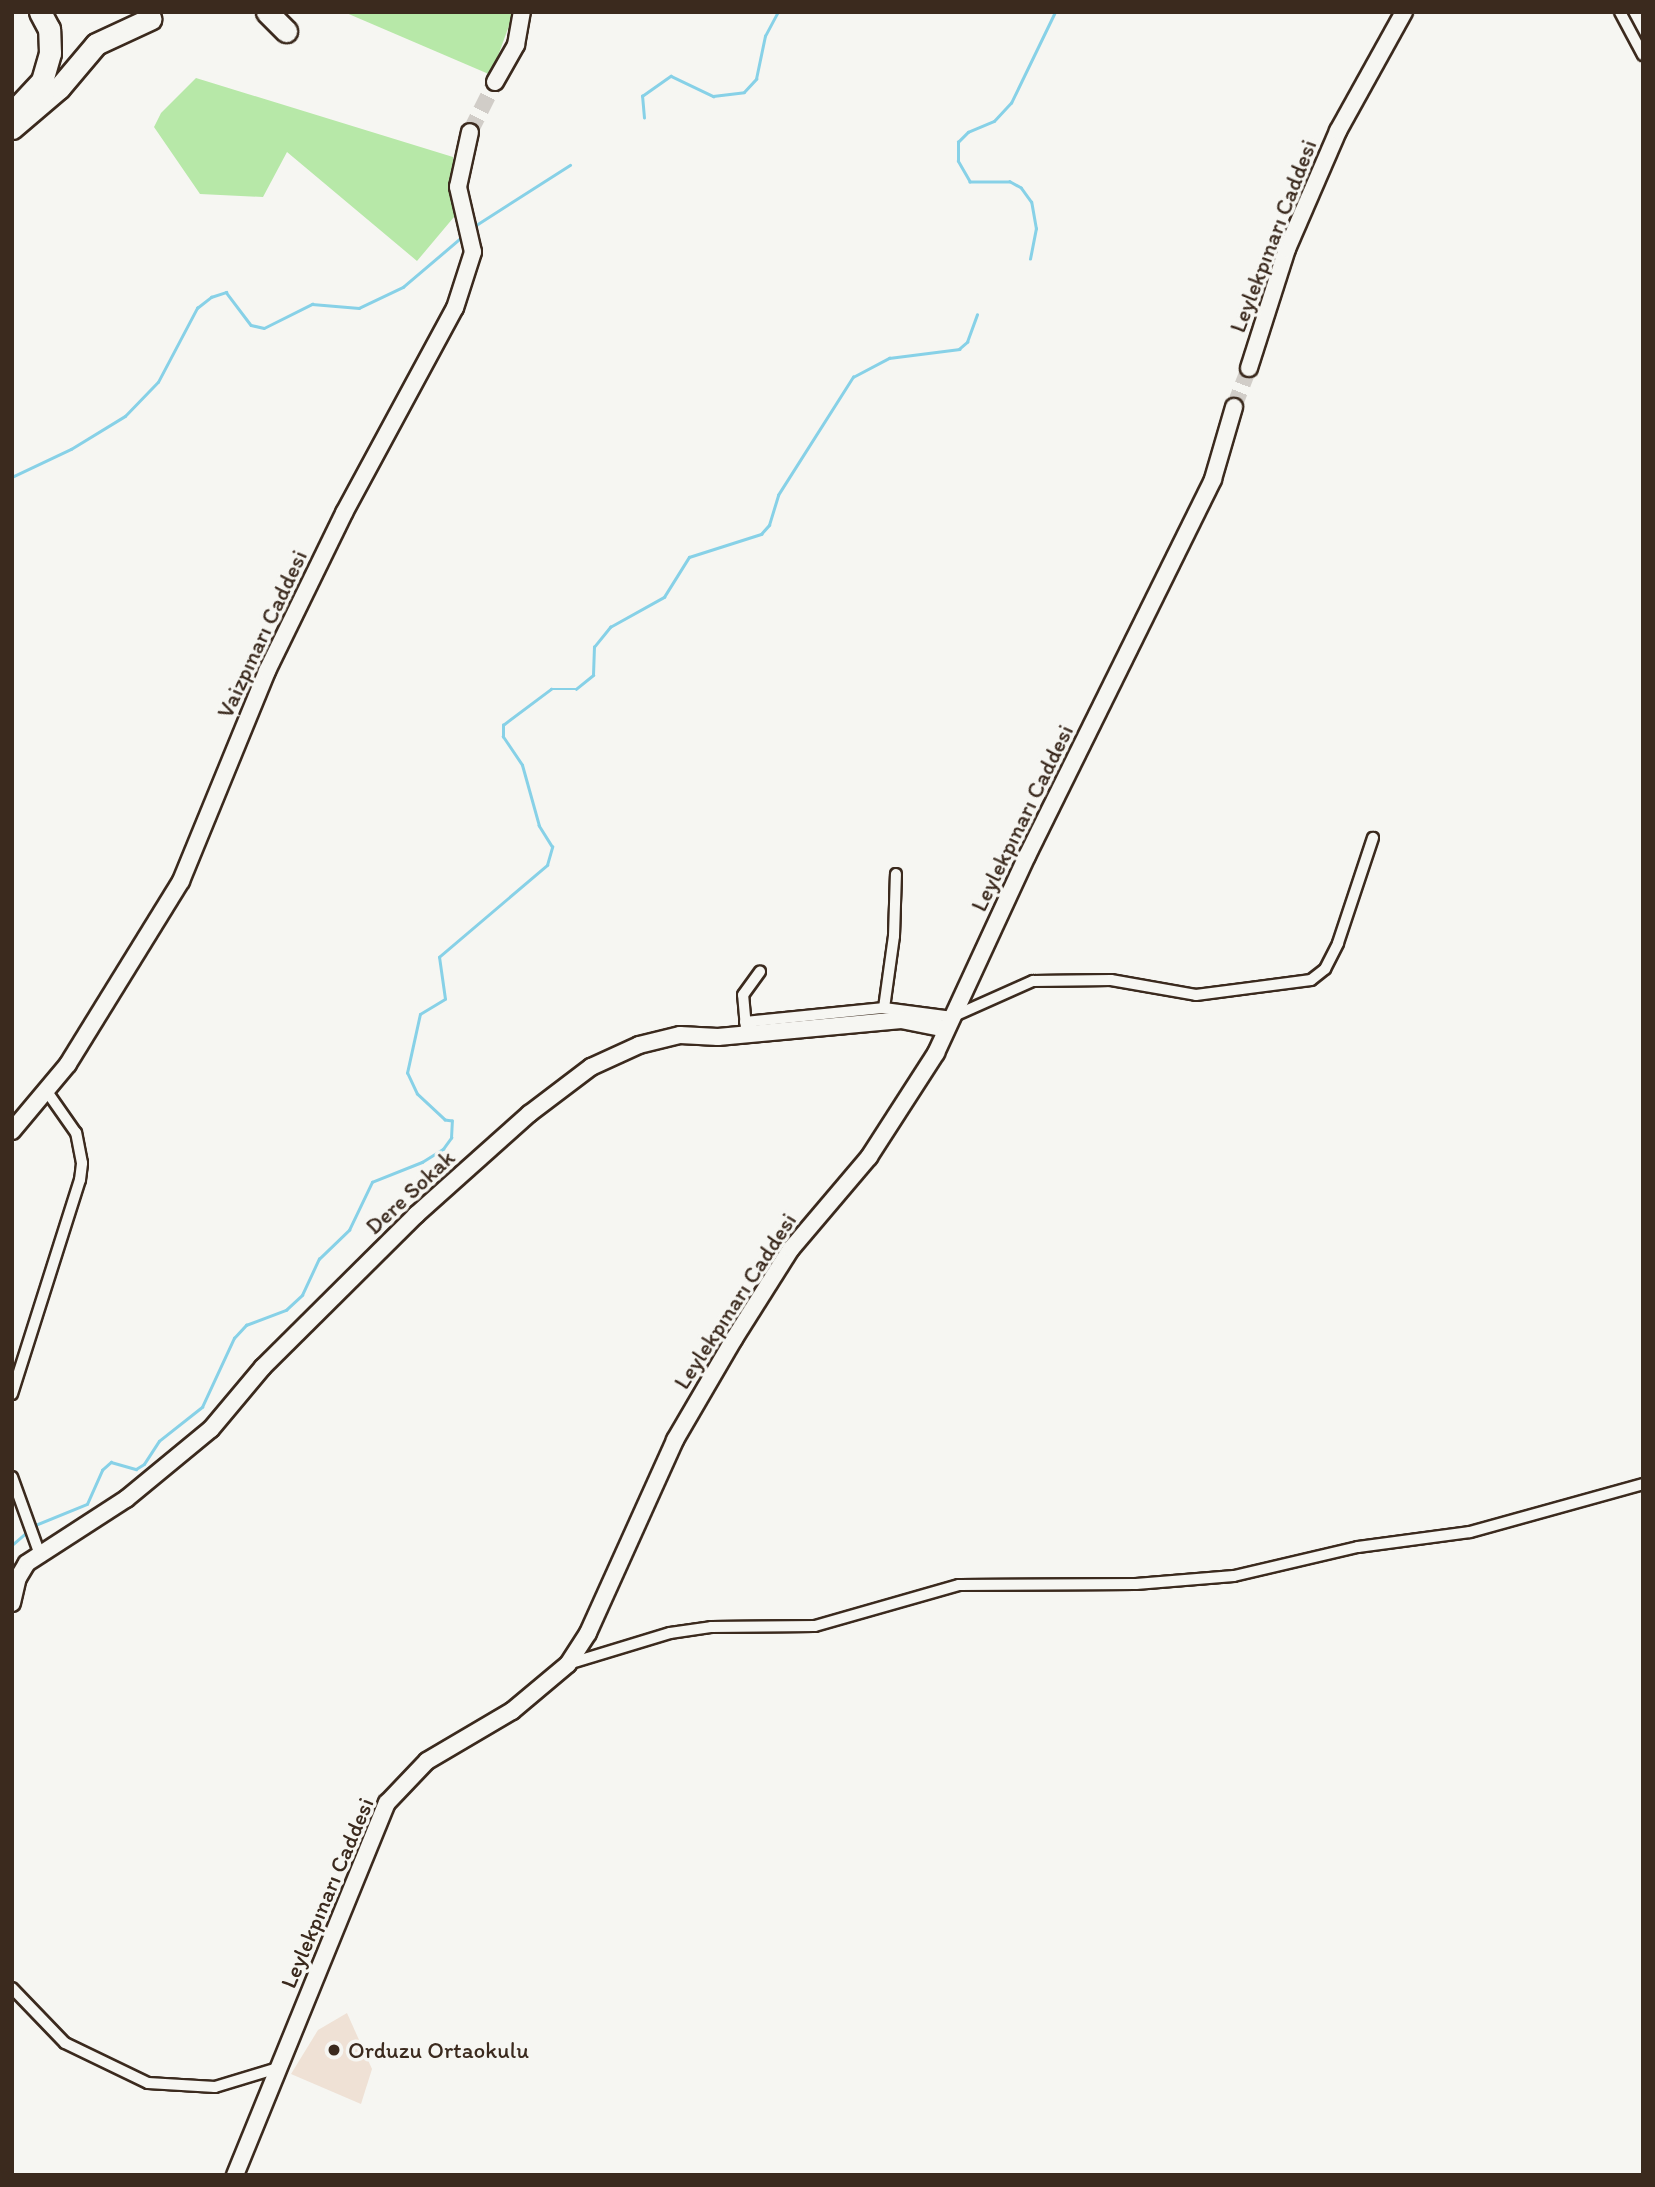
<!DOCTYPE html>
<html>
<head>
<meta charset="utf-8">
<style>
  body { margin:0 }
  #map { position:relative; width:1655px; height:2187px; overflow:hidden; background:#f6f6f2; font-family:Itim,sans-serif }
  div>[style] { position:absolute }
  .built>* { inset:0; background:#efe1d5 }
  .green>* { inset:0; background:#b7e8a8 }
  .stream>* { height:2.5px; margin:-1.25px; padding:0 1.25px; transform-origin:1.25px; border-radius:1.25px; background:#87d1e7 }
  .secondary-tunnel>* { height:16px; margin-top:-8px; transform-origin:0; background:repeating-linear-gradient(90deg,#d1cdc8 0 16px,transparent 0 24px) }
  .roads { filter:drop-shadow(2px 0 #3b2a1e) drop-shadow(-2px 0 #3b2a1e) drop-shadow(0 2px #3b2a1e) drop-shadow(0 -2px #3b2a1e) }
  .street>* { height:10px; margin:-5px; padding:0 5px; transform-origin:5px; border-radius:5px; background:#f6f6f2 }
  .secondary>* { height:16px; margin:-8px; padding:0 8px; transform-origin:8px; border-radius:8px; background:#f6f6f2 }
  .highway>* { height:21px; margin:-10.5px; padding:0 10.5px; transform-origin:10.5px; border-radius:10.5px; background:#f6f6f2 }
  .dots>* { width:19px; height:19px; translate:-50% -50%; box-sizing:border-box; border:4px solid #f6f6f2; border-radius:50% }
  span { translate:-50% -50%; white-space:nowrap; text-align:center; line-height:1.15; -webkit-text-stroke:7px #f6f6f2; paint-order:stroke }
  .street-label { font-size:23px; color:#3b2a1e }
  .poi-label { font-size:23px; color:#3b2a1e }
  .left { translate:0 -50%; text-align:left }
  .frame { position:absolute; inset:0; border:14px solid #3b2a1e; pointer-events:none }
</style>
</head>
<body>
<div id="map">
  <div class="built">
    <div style="clip-path:polygon(347px 2013px,372px 2069px,361px 2104px,291px 2074px,318px 2030px)"></div>
  </div>
  <div class="green">
    <div style="clip-path:polygon(344px 12px,514px 12px,491px 75px)"></div>
    <div style="clip-path:polygon(196px 78px,453px 157px,454px 217px,417px 261px,287px 152px,263px 197px,200px 194px,154px 127px,161px 113px)"></div>
  </div>
  <div class="stream">
    <div style="left:644px;top:118px;width:22px;rotate:-95deg"></div>
    <div style="left:642px;top:96px;width:35px;rotate:-35deg"></div>
    <div style="left:671px;top:76px;width:47px;rotate:25.5deg"></div>
    <div style="left:713px;top:96px;width:31px;rotate:-7deg"></div>
    <div style="left:744px;top:92px;width:18px;rotate:-47deg"></div>
    <div style="left:756px;top:79px;width:44px;rotate:-78.2deg"></div>
    <div style="left:765px;top:36px;width:27px;rotate:-62deg"></div>
    <div style="left:473px;top:227px;width:115px;rotate:-32.6deg"></div>
    <div style="left:1030px;top:259px;width:31px;rotate:-79deg"></div>
    <div style="left:1036px;top:229px;width:27px;rotate:-100deg"></div>
    <div style="left:1031px;top:202px;width:17px;rotate:-126deg"></div>
    <div style="left:1021px;top:188px;width:13px;rotate:-151deg"></div>
    <div style="left:1010px;top:182px;width:40px;rotate:180deg"></div>
    <div style="left:970px;top:182px;width:24px;rotate:-120deg"></div>
    <div style="left:958px;top:161px;width:19px;rotate:-90deg"></div>
    <div style="left:958px;top:142px;width:14px;rotate:-45deg"></div>
    <div style="left:968px;top:132px;width:28px;rotate:-23deg"></div>
    <div style="left:994px;top:121px;width:25px;rotate:-47deg"></div>
    <div style="left:1011px;top:103px;width:101px;rotate:-64.2deg"></div>
    <div style="left:12px;top:477px;width:65px;rotate:-25.4deg"></div>
    <div style="left:71px;top:449px;width:63px;rotate:-31.4deg"></div>
    <div style="left:125px;top:416px;width:47px;rotate:-45.9deg"></div>
    <div style="left:158px;top:382px;width:84px;rotate:-62.2deg"></div>
    <div style="left:197px;top:308px;width:18px;rotate:-38deg"></div>
    <div style="left:211px;top:297px;width:16px;rotate:-18deg"></div>
    <div style="left:226px;top:292px;width:41px;rotate:52.9deg"></div>
    <div style="left:251px;top:325px;width:13px;rotate:13deg"></div>
    <div style="left:264px;top:328px;width:54px;rotate:-26.6deg"></div>
    <div style="left:312px;top:304px;width:47px;rotate:4.9deg"></div>
    <div style="left:359px;top:308px;width:49px;rotate:-25.5deg"></div>
    <div style="left:403px;top:287px;width:79px;rotate:-40.4deg"></div>
    <div style="left:33px;top:1526px;width:58px;rotate:-22.2deg"></div>
    <div style="left:87px;top:1504px;width:37px;rotate:-66deg"></div>
    <div style="left:102px;top:1470px;width:12px;rotate:-42deg"></div>
    <div style="left:111px;top:1462px;width:26px;rotate:16deg"></div>
    <div style="left:136px;top:1469px;width:9px;rotate:-32deg"></div>
    <div style="left:144px;top:1464px;width:27px;rotate:-57deg"></div>
    <div style="left:159px;top:1441px;width:55px;rotate:-38.3deg"></div>
    <div style="left:202px;top:1407px;width:76px;rotate:-65.1deg"></div>
    <div style="left:234px;top:1338px;width:18px;rotate:-47deg"></div>
    <div style="left:246px;top:1325px;width:43px;rotate:-20.6deg"></div>
    <div style="left:286px;top:1310px;width:22px;rotate:-43deg"></div>
    <div style="left:302px;top:1295px;width:40px;rotate:-65deg"></div>
    <div style="left:319px;top:1259px;width:42px;rotate:-44deg"></div>
    <div style="left:349px;top:1230px;width:53px;rotate:-64.4deg"></div>
    <div style="left:372px;top:1182px;width:54px;rotate:-21.8deg"></div>
    <div style="left:422px;top:1162px;width:25px;rotate:-32deg"></div>
    <div style="left:443px;top:1149px;width:14px;rotate:-54deg"></div>
    <div style="left:451px;top:1138px;width:17px;rotate:-87deg"></div>
    <div style="left:452px;top:1121px;width:7px;rotate:-172deg"></div>
    <div style="left:445px;top:1120px;width:38px;rotate:-137deg"></div>
    <div style="left:417px;top:1094px;width:23px;rotate:-115deg"></div>
    <div style="left:407px;top:1073px;width:60px;rotate:-77.6deg"></div>
    <div style="left:420px;top:1014px;width:29px;rotate:-31deg"></div>
    <div style="left:445px;top:999px;width:42px;rotate:-98.1deg"></div>
    <div style="left:439px;top:957px;width:142px;rotate:-40.4deg"></div>
    <div style="left:547px;top:865px;width:19px;rotate:-74deg"></div>
    <div style="left:552px;top:847px;width:25px;rotate:-122deg"></div>
    <div style="left:539px;top:826px;width:63px;rotate:-105.6deg"></div>
    <div style="left:522px;top:765px;width:34px;rotate:-124deg"></div>
    <div style="left:503px;top:737px;width:12px;rotate:-90deg"></div>
    <div style="left:503px;top:725px;width:60px;rotate:-36.9deg"></div>
    <div style="left:551px;top:689px;width:25px"></div>
    <div style="left:576px;top:689px;width:22px;rotate:-39deg"></div>
    <div style="left:593px;top:675px;width:28px;rotate:-88deg"></div>
    <div style="left:594px;top:647px;width:26px;rotate:-51deg"></div>
    <div style="left:610px;top:627px;width:62px;rotate:-29.1deg"></div>
    <div style="left:664px;top:597px;width:47px;rotate:-58deg"></div>
    <div style="left:689px;top:557px;width:76px;rotate:-17.7deg"></div>
    <div style="left:761px;top:534px;width:12px;rotate:-48deg"></div>
    <div style="left:769px;top:525px;width:31px;rotate:-73deg"></div>
    <div style="left:778px;top:495px;width:140px;rotate:-57.6deg"></div>
    <div style="left:853px;top:377px;width:41px;rotate:-27.8deg"></div>
    <div style="left:889px;top:358px;width:71px;rotate:-7.3deg"></div>
    <div style="left:959px;top:349px;width:11px;rotate:-41deg"></div>
    <div style="left:967px;top:342px;width:29px;rotate:-70deg"></div>
    <div style="left:12px;top:1545px;width:21px;rotate:-41deg"></div>
  </div>
  <div class="secondary-tunnel">
    <div style="left:470px;top:132px;width:56px;rotate:-63.4deg"></div>
    <div style="left:1234px;top:407px;width:42px;rotate:-69deg"></div>
  </div>
  <div class="roads">
    <div class="street">
      <div style="left:1620px;top:12px;width:49px;rotate:61.9deg"></div>
      <div style="left:884px;top:1008px;width:73px;rotate:-82.1deg"></div>
      <div style="left:894px;top:936px;width:62px;rotate:-88.2deg"></div>
      <div style="left:745px;top:1022px;width:140px;rotate:-5.8deg"></div>
      <div style="left:884px;top:1008px;width:69px;rotate:7.5deg"></div>
      <div style="left:952px;top:1017px;width:89px;rotate:-24deg"></div>
      <div style="left:1033px;top:981px;width:78px;rotate:-0.7deg"></div>
      <div style="left:1111px;top:980px;width:86px;rotate:10deg"></div>
      <div style="left:1196px;top:995px;width:116px;rotate:-7.4deg"></div>
      <div style="left:1311px;top:980px;width:18px;rotate:-38deg"></div>
      <div style="left:1325px;top:969px;width:29px;rotate:-63deg"></div>
      <div style="left:1338px;top:943px;width:111px;rotate:-71.6deg"></div>
      <div style="left:746px;top:1028px;width:33px;rotate:-95deg"></div>
      <div style="left:743px;top:995px;width:29px;rotate:-54deg"></div>
      <div style="left:12px;top:1394px;width:225px;rotate:-72.4deg"></div>
      <div style="left:80px;top:1180px;width:17px;rotate:-83deg"></div>
      <div style="left:82px;top:1163px;width:31px;rotate:-101deg"></div>
      <div style="left:76px;top:1133px;width:49px;rotate:-125deg"></div>
      <div style="left:12px;top:1477px;width:80px;rotate:70.2deg"></div>
      <div style="left:568px;top:1664px;width:107px;rotate:-16.9deg"></div>
      <div style="left:670px;top:1633px;width:41px;rotate:-8.3deg"></div>
      <div style="left:711px;top:1627px;width:104px;rotate:-0.6deg"></div>
      <div style="left:815px;top:1626px;width:150px;rotate:-15.9deg"></div>
      <div style="left:959px;top:1585px;width:177px;rotate:-0.3deg"></div>
      <div style="left:1136px;top:1584px;width:98px;rotate:-4.7deg"></div>
      <div style="left:1234px;top:1576px;width:127px;rotate:-13.2deg"></div>
      <div style="left:1358px;top:1547px;width:113px;rotate:-7.6deg"></div>
      <div style="left:1470px;top:1532px;width:180px;rotate:-15.5deg"></div>
      <div style="left:12px;top:1988px;width:76px;rotate:46.1deg"></div>
      <div style="left:65px;top:2043px;width:92px;rotate:25.7deg"></div>
      <div style="left:148px;top:2083px;width:67px;rotate:3.4deg"></div>
      <div style="left:215px;top:2087px;width:69px;rotate:-16.9deg"></div>
    </div>
    <div class="secondary">
      <div style="left:495px;top:82px;width:43px;rotate:-60.4deg"></div>
      <div style="left:516px;top:45px;width:34px;rotate:-80deg"></div>
      <div style="left:1249px;top:368px;width:125px;rotate:-72.3deg"></div>
      <div style="left:1287px;top:249px;width:129px;rotate:-66.6deg"></div>
      <div style="left:1338px;top:131px;width:136px;rotate:-61deg"></div>
      <div style="left:12px;top:1131px;width:87px;rotate:-50.1deg"></div>
      <div style="left:68px;top:1064px;width:215px;rotate:-58.3deg"></div>
      <div style="left:181px;top:881px;width:227px;rotate:-67.7deg"></div>
      <div style="left:267px;top:671px;width:176px;rotate:-64deg"></div>
      <div style="left:344px;top:513px;width:233px;rotate:-61.6deg"></div>
      <div style="left:455px;top:308px;width:59px;rotate:-72.2deg"></div>
      <div style="left:473px;top:252px;width:67px;rotate:-103deg"></div>
      <div style="left:458px;top:187px;width:56px;rotate:-77.7deg"></div>
      <div style="left:12px;top:1603px;width:26px;rotate:-77deg"></div>
      <div style="left:18px;top:1578px;width:17px;rotate:-59deg"></div>
      <div style="left:27px;top:1563px;width:118px;rotate:-32.9deg"></div>
      <div style="left:126px;top:1499px;width:110px;rotate:-39.5deg"></div>
      <div style="left:211px;top:1429px;width:81px;rotate:-50deg"></div>
      <div style="left:263px;top:1367px;width:216px;rotate:-44.8deg"></div>
      <div style="left:416px;top:1215px;width:152px;rotate:-41.8deg"></div>
      <div style="left:529px;top:1114px;width:78px;rotate:-37.2deg"></div>
      <div style="left:591px;top:1067px;width:53px;rotate:-24.6deg"></div>
      <div style="left:639px;top:1045px;width:42px;rotate:-13.7deg"></div>
      <div style="left:680px;top:1035px;width:38px;rotate:3deg"></div>
      <div style="left:718px;top:1037px;width:184px;rotate:-5.3deg"></div>
      <div style="left:901px;top:1020px;width:46px;rotate:11.3deg"></div>
      <div style="left:235px;top:2175px;width:402px;rotate:-67.8deg"></div>
      <div style="left:387px;top:1803px;width:58px;rotate:-46.4deg"></div>
      <div style="left:427px;top:1761px;width:99px;rotate:-30.5deg"></div>
      <div style="left:512px;top:1711px;width:73px;rotate:-40deg"></div>
      <div style="left:568px;top:1664px;width:37px;rotate:-57deg"></div>
      <div style="left:588px;top:1633px;width:212px;rotate:-65.7deg"></div>
      <div style="left:675px;top:1440px;width:117px;rotate:-59.7deg"></div>
      <div style="left:734px;top:1339px;width:107px;rotate:-57.7deg"></div>
      <div style="left:791px;top:1249px;width:121px;rotate:-49.7deg"></div>
      <div style="left:869px;top:1157px;width:124px;rotate:-57.2deg"></div>
      <div style="left:936px;top:1053px;width:217px;rotate:-65.2deg"></div>
      <div style="left:1027px;top:856px;width:420px;rotate:-63.7deg"></div>
      <div style="left:1213px;top:479px;width:75px;rotate:-73.7deg"></div>
    </div>
    <div class="highway">
      <div style="left:267px;top:12px;width:27px;rotate:45deg"></div>
      <div style="left:14px;top:111px;width:41px;rotate:-47deg"></div>
      <div style="left:42px;top:81px;width:29px;rotate:-74deg"></div>
      <div style="left:50px;top:53px;width:24px;rotate:-92deg"></div>
      <div style="left:49px;top:29px;width:19px;rotate:-118deg"></div>
      <div style="left:12px;top:128px;width:62px;rotate:-40.4deg"></div>
      <div style="left:59px;top:88px;width:57px;rotate:-49.9deg"></div>
      <div style="left:96px;top:44px;width:60px;rotate:-24.8deg"></div>
    </div>
  </div>
  <div class="dots">
    <div style="left:334px;top:2050px;background:#3b2a1e"></div>
  </div>
  <div class="street-label">
    <span style="left:1273px;top:236px;rotate:-69deg">Leylekpınarı Caddesi</span>
    <span style="left:262px;top:634px;rotate:-65deg">Vaizpınarı Caddesi</span>
    <span style="left:1022px;top:818px;rotate:-64deg">Leylekpınarı Caddesi</span>
    <span style="left:410px;top:1192px;rotate:-43deg">Dere Sokak</span>
    <span style="left:735px;top:1301px;rotate:-57deg">Leylekpınarı Caddesi</span>
    <span style="left:327px;top:1893px;rotate:-67deg">Leylekpınarı Caddesi</span>
  </div>
  <div class="poi-label">
    <span class="left" style="left:348px;top:2050px">Orduzu Ortaokulu</span>
  </div>
  <div class="frame"></div>
</div>
</body>
</html>
